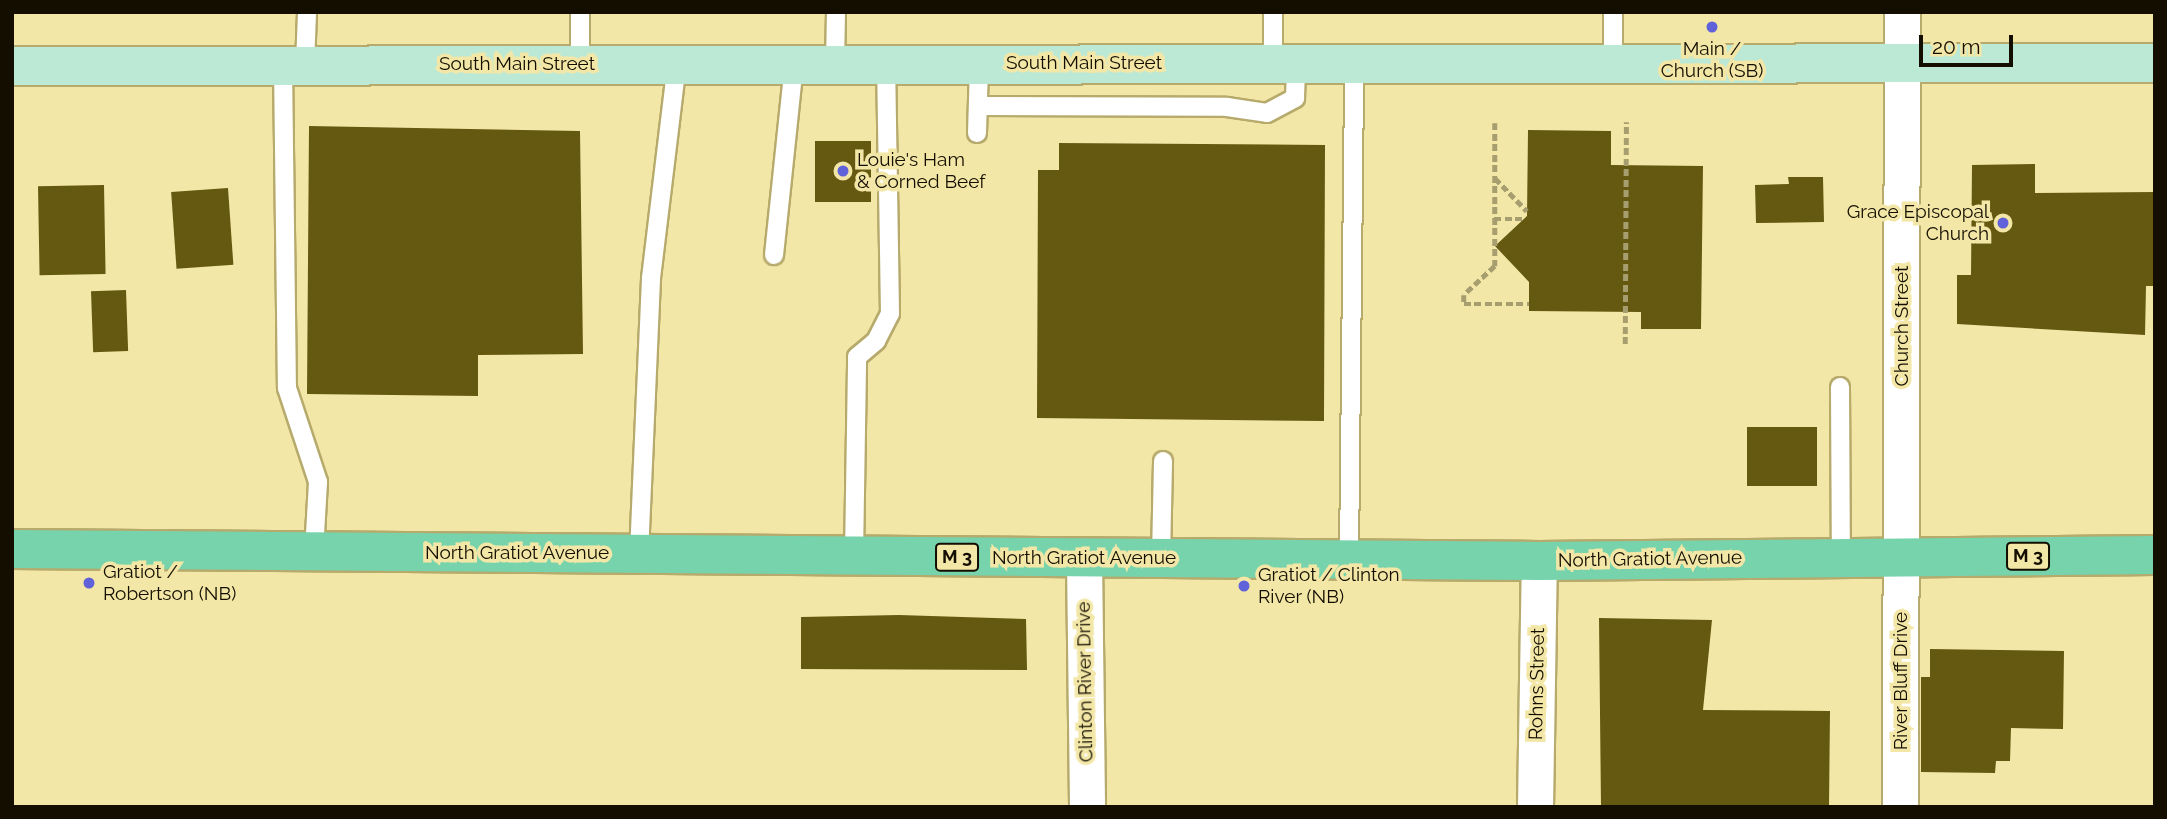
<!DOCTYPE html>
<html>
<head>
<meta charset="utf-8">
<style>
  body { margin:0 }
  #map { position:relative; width:2167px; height:819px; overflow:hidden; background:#f3e7a7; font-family:Raleway,sans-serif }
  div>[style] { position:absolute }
  .building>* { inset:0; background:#655811; transform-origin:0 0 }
  .path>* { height:4.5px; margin-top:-2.25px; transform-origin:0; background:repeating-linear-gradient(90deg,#a79e6f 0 7px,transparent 0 10.5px) }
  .roads { filter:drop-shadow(2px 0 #b6aa6c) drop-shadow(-2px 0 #b6aa6c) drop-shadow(0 2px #b6aa6c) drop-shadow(0 -2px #b6aa6c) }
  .lane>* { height:18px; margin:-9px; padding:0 9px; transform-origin:9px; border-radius:9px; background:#fff }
  .street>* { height:35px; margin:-17.5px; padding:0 17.5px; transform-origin:17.5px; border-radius:17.5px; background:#fff }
  .secondary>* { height:38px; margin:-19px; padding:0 19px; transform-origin:19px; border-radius:19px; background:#bbe9d6 }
  .primary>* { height:38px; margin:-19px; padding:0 19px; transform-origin:19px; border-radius:19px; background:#77d3ac }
  .dots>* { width:19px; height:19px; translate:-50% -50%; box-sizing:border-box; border:4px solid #f3e7a7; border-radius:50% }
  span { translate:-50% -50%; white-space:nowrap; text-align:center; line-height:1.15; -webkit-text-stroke:7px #f3e7a7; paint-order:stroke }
  .shield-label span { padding:2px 5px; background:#f3e7a7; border:2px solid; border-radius:5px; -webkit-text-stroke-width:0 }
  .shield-label { font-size:18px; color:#130e00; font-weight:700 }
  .poi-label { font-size:19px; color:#130e00 }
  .left { translate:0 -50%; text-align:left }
  .right { translate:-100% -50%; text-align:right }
  .street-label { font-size:19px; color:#130e00 }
  .frame { position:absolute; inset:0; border:14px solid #130e00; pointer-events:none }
  .scale { position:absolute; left:1919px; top:35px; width:94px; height:32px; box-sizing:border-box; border:4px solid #130e00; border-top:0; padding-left:9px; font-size:21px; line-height:24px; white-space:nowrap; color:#130e00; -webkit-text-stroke:5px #f3e7a7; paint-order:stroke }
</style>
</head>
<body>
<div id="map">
  <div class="building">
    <div style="clip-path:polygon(309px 126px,580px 131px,583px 354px,478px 355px,478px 396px,307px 394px)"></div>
    <div style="clip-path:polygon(1528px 130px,1611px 131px,1611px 165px,1703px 166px,1701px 329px,1641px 329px,1641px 312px,1529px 311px,1529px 282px,1495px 246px,1527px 216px)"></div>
    <div style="left:815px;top:141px;width:56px;height:61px"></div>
    <div style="clip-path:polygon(1059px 143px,1325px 145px,1324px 421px,1037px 418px,1038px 170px,1059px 170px)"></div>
    <div style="clip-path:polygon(2035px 164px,2035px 193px,2155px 192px,2155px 286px,2146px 286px,2145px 335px,1957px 324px,1957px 275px,1971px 275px,1972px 165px)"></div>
    <div style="clip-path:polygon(1788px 177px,1823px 177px,1824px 222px,1756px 223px,1755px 185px,1789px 184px)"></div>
    <div style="left:104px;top:185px;width:89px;height:66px;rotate:89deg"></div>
    <div style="left:228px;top:188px;width:77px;height:57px;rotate:86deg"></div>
    <div style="left:126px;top:290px;width:61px;height:35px;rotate:88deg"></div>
    <div style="left:1817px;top:427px;width:59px;height:70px;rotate:90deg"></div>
    <div style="clip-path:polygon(899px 615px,1026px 619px,1027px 670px,801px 669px,801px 617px)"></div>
    <div style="clip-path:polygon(1599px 618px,1712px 620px,1703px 710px,1830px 711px,1829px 807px,1601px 807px)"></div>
    <div style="clip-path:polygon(1930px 649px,2064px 651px,2063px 729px,2011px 728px,2010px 761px,1996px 761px,1995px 773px,1921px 772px,1921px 677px,1930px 677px)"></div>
  </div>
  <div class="path">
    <div style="left:1495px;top:123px;width:143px;rotate:90deg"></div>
    <div style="left:1495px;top:266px;width:42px;rotate:136.9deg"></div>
    <div style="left:1464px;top:295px;width:9px;rotate:90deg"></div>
    <div style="left:1464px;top:304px;width:65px"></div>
    <div style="left:1495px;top:178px;width:46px;rotate:45.9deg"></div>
    <div style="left:1494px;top:219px;width:30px"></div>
    <div style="left:1625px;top:344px;width:222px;rotate:-89.7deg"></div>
  </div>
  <div class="roads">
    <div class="lane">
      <div style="left:580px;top:12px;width:52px;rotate:90deg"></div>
      <div style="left:1613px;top:62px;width:50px;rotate:-90deg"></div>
      <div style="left:1273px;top:63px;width:51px;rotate:-90deg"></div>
      <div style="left:835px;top:64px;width:52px;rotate:-88.9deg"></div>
      <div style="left:283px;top:65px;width:323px;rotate:89.3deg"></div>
      <div style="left:287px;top:388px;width:99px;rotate:71.7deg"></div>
      <div style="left:318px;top:482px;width:70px;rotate:93.3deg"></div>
      <div style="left:305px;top:65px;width:53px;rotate:-87.8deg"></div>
      <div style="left:978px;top:106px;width:249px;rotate:0.2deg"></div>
      <div style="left:1227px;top:107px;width:40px;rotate:8.5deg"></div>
      <div style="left:1267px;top:113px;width:32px;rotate:-28deg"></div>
      <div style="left:1295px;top:98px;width:35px;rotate:-88deg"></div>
      <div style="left:977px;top:133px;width:69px;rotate:-88.3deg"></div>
      <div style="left:774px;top:255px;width:192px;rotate:-84deg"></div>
      <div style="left:1840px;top:387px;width:170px;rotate:89.7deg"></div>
      <div style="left:639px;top:554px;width:276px;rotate:-87.5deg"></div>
      <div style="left:651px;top:278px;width:216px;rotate:-83.1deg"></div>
      <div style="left:854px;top:556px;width:199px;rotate:-89.1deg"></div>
      <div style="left:857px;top:357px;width:25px;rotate:-40deg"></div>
      <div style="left:876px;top:341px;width:30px;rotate:-63deg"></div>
      <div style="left:890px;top:314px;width:250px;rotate:-90.9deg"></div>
      <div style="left:1161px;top:558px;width:97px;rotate:-88.8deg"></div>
      <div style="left:1349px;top:559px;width:496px;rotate:-89.4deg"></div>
    </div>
    <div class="street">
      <div style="left:1084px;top:558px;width:249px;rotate:89.3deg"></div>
      <div style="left:1535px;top:807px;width:246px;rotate:-89.1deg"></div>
      <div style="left:1900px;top:807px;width:795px;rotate:-89.86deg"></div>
    </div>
    <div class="secondary">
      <div style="left:12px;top:66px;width:2143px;rotate:-0.08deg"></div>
    </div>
    <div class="primary">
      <div style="left:12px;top:549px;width:1527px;rotate:0.45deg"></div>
      <div style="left:1539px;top:561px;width:616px;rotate:-0.56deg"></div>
    </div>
  </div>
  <div class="dots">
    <div style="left:1712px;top:27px;background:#6062da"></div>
    <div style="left:843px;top:171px;background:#6062da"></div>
    <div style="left:2003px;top:223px;background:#6062da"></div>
    <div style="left:89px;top:583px;background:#6062da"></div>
    <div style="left:1244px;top:586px;background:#6062da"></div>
  </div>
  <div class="shield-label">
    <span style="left:2028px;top:556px">M 3</span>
    <span style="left:957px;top:557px">M 3</span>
  </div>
  <div class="poi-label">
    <span style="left:1712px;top:60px">Main /<br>Church (SB)</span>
    <span class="left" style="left:857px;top:171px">Louie's Ham<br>&amp; Corned Beef</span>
    <span class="right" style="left:1989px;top:223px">Grace Episcopal<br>Church</span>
    <span class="left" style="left:103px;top:583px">Gratiot /<br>Robertson (NB)</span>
    <span class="left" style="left:1258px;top:586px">Gratiot / Clinton<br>River (NB)</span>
  </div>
  <div class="street-label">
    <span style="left:1084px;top:63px">South Main Street</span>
    <span style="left:517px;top:64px">South Main Street</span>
    <span style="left:1902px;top:326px;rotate:-90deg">Church Street</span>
    <span style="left:517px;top:553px">North Gratiot Avenue</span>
    <span style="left:1084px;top:558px">North Gratiot Avenue</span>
    <span style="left:1650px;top:559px;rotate:-1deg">North Gratiot Avenue</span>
    <span style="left:1901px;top:681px;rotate:-90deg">River Bluff Drive</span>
    <span style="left:1085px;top:682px;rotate:-91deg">Clinton River Drive</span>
    <span style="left:1537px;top:684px;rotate:-89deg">Rohns Street</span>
  </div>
  <div class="frame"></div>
  <div class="scale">20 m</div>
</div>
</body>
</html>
